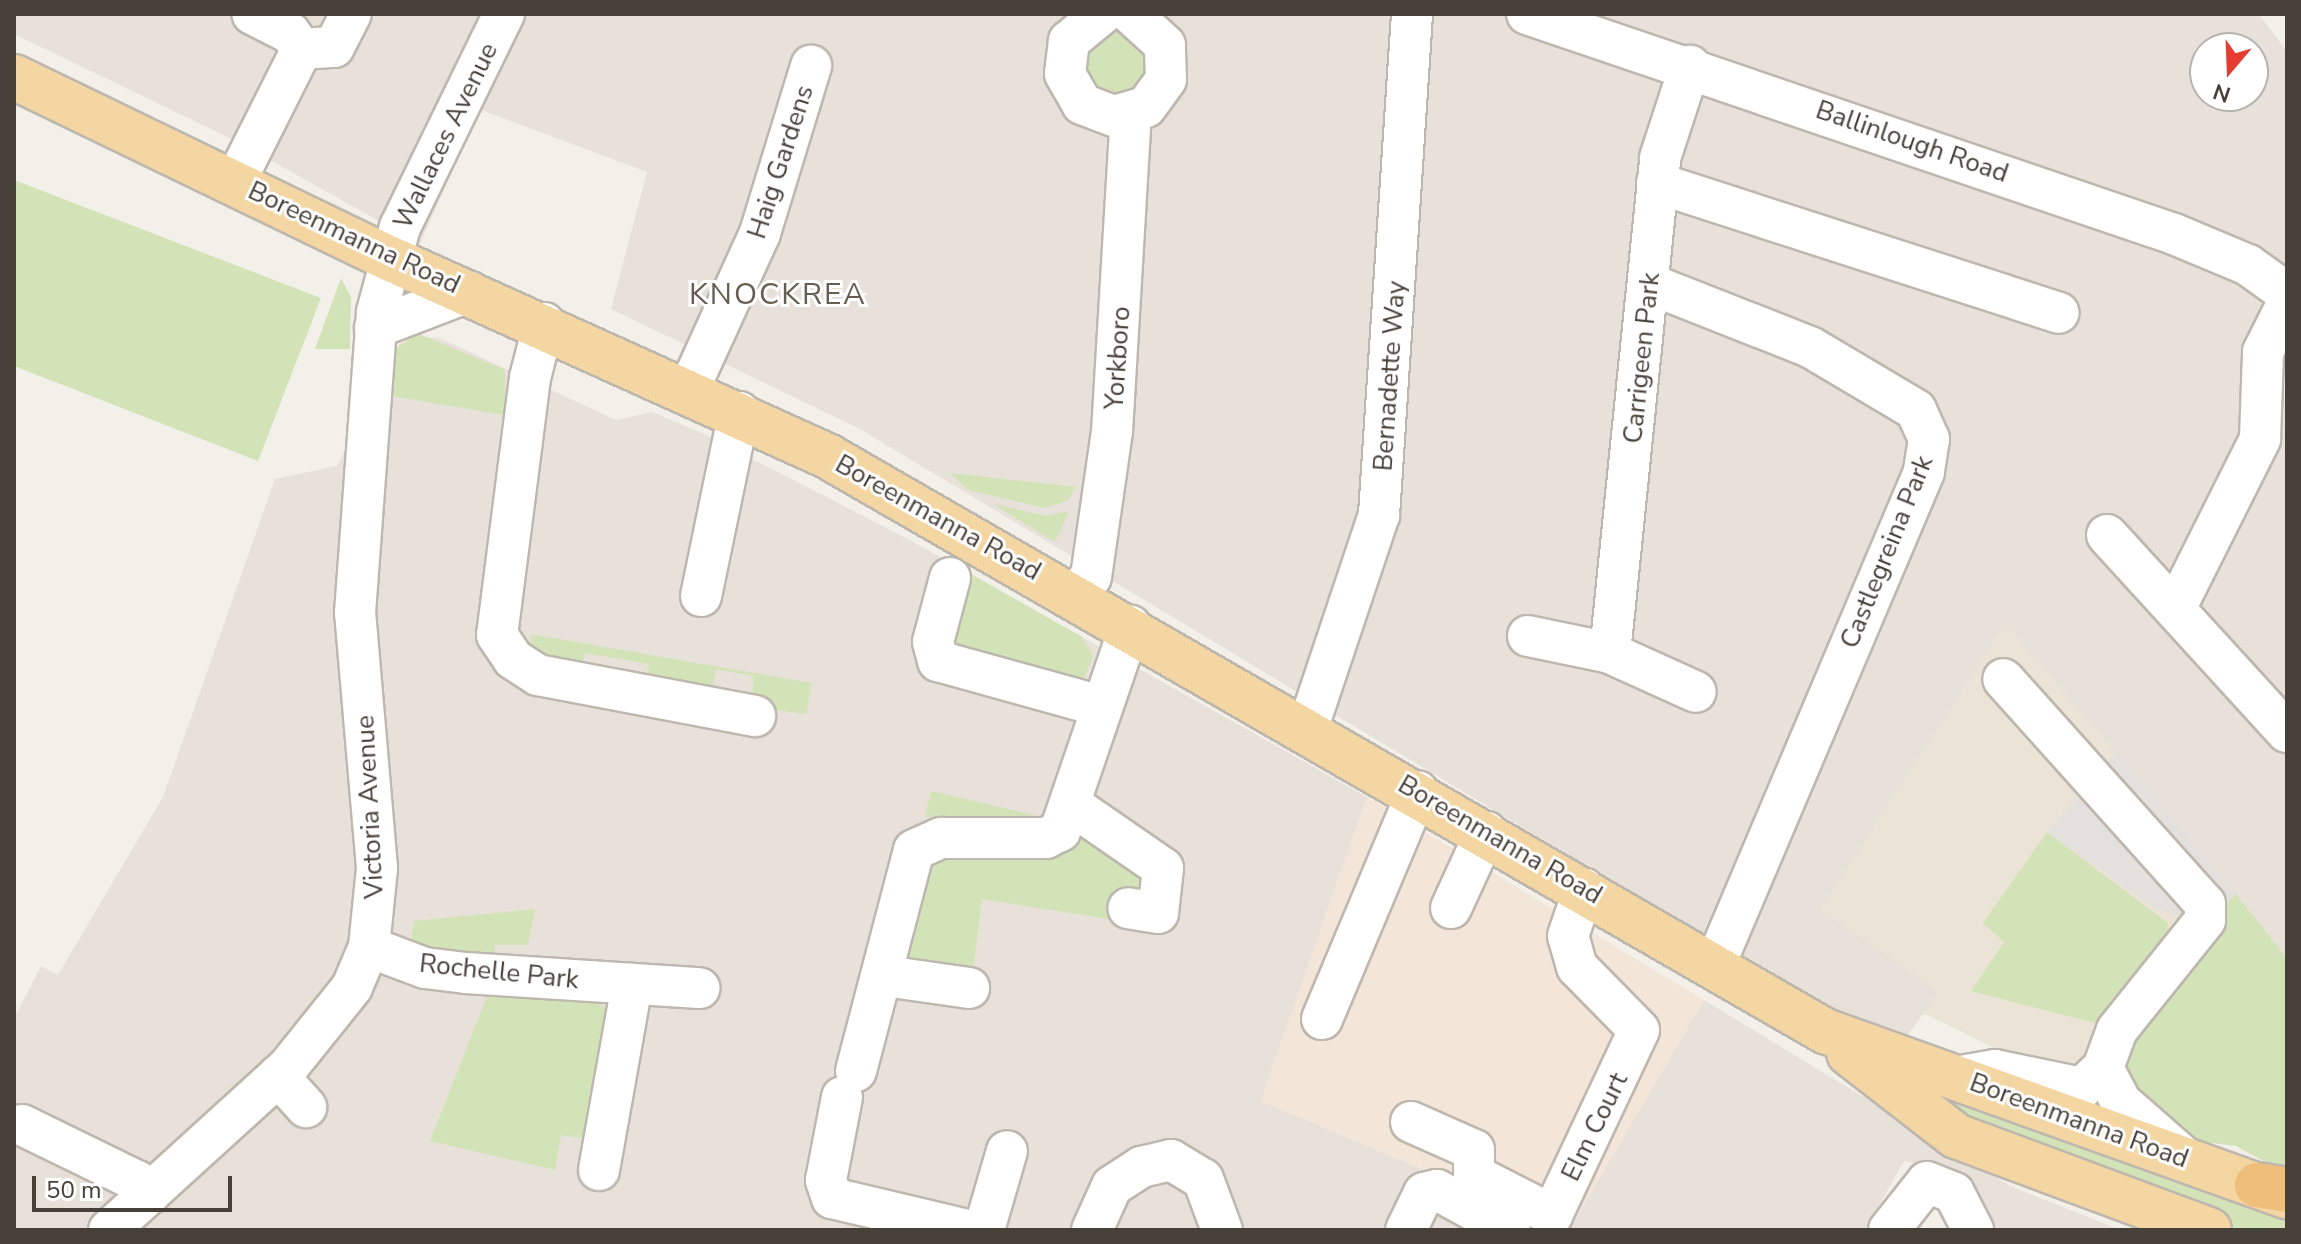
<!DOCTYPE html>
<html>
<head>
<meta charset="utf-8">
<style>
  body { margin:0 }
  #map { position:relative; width:2301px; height:1244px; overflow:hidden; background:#f3f0ea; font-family:"Nunito Sans",sans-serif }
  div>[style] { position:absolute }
  .residential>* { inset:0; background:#e7e1d9 }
  .commercial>* { inset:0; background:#f3e5d8 }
  .education>* { inset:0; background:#ebe3d6 }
  .green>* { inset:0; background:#d3e3b8 }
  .parking>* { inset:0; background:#e3e0de }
  .roads { filter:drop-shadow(2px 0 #beb7ae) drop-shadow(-2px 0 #beb7ae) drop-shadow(0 2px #beb7ae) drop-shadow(0 -2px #beb7ae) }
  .minor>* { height:40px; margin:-20px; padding:0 20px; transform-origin:20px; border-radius:20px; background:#fff }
  .major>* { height:44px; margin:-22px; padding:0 22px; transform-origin:22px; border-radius:22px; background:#f4d6a3 }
  .highway>* { height:44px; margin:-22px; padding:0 22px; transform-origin:22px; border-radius:22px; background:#efbe7a }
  span { translate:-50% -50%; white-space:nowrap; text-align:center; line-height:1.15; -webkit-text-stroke:6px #fff; paint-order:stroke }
  .street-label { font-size:26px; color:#474039 }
  .quarter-label { font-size:30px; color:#685d51; letter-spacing:2px }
  .frame { position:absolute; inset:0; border:16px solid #474039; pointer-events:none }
  .north { position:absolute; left:2189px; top:32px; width:80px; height:80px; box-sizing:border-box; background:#fff; border:2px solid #b5b3b0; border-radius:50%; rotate:199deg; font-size:22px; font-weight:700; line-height:32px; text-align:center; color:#474039 }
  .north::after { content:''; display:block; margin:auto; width:28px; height:36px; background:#e43d31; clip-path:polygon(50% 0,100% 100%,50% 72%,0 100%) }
  .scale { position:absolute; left:32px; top:1176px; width:200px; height:36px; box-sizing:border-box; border:4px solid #474039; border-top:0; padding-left:10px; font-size:24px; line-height:28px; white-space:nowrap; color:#474039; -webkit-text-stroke:6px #fff; paint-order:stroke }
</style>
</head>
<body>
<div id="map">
  <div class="residential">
    <div style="clip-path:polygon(evenodd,14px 14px,2259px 14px,2287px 52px,2287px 958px,2006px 624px,1821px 909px,1940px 991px,1899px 1047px,1883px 1044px,860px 429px,611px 309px,647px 172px,479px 109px,420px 244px,238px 142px,14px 34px,14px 14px,2205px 48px,2253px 48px,2253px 96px,2205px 96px,2205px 48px)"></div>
    <div style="clip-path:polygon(437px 337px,616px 420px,652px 412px,704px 434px,908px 539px,1367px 797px,1261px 1101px,1567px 1230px,14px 1230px,14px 1019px,41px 966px,58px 975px,163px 797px,275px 479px,337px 466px,400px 343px)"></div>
    <div style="clip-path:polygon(1704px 1000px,2010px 1186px,2121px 1230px,1986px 1230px,1935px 1168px,1904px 1161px,1865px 1230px,1569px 1230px)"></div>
  </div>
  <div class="commercial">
    <div style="clip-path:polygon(1367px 797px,1704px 1000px,1569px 1230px,1261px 1101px)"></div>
  </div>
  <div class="education">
    <div style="clip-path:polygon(2006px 624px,2235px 893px,2126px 1038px,2135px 1120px,2028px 1081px,2033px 1067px,1923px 1013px,1939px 991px,1820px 910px)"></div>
  </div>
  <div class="green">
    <div style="clip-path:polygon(1115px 29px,1144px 46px,1149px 69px,1139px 89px,1118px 99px,1096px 93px,1077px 54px)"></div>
    <div style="clip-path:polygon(14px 180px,321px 298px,258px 461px,14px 366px)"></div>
    <div style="clip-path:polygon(341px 278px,351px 297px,350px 349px,315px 349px)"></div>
    <div style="clip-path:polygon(417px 333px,505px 370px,505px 415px,385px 395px,394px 350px)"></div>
    <div style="clip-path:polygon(950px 473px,1076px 487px,1067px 501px,1045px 508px,968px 490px)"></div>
    <div style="clip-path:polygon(993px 504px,1046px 516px,1069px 511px,1055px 542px)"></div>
    <div style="clip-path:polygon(971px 574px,1082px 637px,1093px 656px,1083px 680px,1076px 685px,952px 646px)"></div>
    <div style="clip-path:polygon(531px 634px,812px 683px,806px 714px,769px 709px,753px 694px,753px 676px,716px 669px,712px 688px,646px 683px,649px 664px,585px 653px,581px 671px,531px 651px)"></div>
    <div style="clip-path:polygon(931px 791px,1038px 816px,925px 817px)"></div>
    <div style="clip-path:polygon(1077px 832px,1155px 880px,1121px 921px,982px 899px,973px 970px,901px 961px,932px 859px)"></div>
    <div style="clip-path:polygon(2047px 832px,2168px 923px,2167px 938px,2099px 1024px,1971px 991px,2004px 942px,1983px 923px)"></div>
    <div style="clip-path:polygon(2235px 893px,2287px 958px,2287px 1174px,2236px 1146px,2188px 1140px,2125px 1084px,2125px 1039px)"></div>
    <div style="clip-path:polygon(535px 909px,528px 945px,495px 945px,494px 959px,442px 954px,411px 939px,414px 921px)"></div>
    <div style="clip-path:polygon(488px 994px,592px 1000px,611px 1012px,591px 1140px,561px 1135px,555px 1170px,430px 1141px)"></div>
    <div style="clip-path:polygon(1934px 1090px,2287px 1215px,2287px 1230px,2240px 1230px,1985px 1135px,1928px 1097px)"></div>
  </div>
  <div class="parking">
    <div style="clip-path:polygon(2117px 752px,2235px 893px,2210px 925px,2156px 909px,2047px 832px)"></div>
  </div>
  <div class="roads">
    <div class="minor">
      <div style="left:1102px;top:14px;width:43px;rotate:140.7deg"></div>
      <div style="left:1069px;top:41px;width:33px;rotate:97deg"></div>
      <div style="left:1065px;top:74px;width:34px;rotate:60deg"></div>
      <div style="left:1082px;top:104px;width:34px;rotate:21deg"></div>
      <div style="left:1114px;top:116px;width:33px;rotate:-16deg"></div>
      <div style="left:1146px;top:107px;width:34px;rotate:-54deg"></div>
      <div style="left:1166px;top:79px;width:34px;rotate:-92deg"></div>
      <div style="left:1165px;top:45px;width:46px;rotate:-137.6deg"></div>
      <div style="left:1527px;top:14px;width:683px;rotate:18.78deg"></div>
      <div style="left:2174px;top:234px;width:80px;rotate:22.7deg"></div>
      <div style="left:2248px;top:265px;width:48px;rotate:35.7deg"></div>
      <div style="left:302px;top:49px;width:32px;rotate:-4deg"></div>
      <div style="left:334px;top:47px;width:37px;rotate:-63deg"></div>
      <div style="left:235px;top:182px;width:149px;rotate:-63.3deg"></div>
      <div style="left:302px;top:49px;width:20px;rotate:-127deg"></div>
      <div style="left:290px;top:33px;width:42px;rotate:-153.4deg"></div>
      <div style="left:1657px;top:183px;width:422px;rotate:17.9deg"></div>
      <div style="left:1650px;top:284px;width:172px;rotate:21.5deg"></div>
      <div style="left:1810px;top:347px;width:123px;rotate:30.7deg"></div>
      <div style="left:1916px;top:410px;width:32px;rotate:66deg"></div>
      <div style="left:1929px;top:439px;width:33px;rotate:99deg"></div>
      <div style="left:1924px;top:472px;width:538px;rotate:112.99deg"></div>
      <div style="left:544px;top:323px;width:57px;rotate:104.3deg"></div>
      <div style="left:530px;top:378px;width:259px;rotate:97.3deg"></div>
      <div style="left:497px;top:635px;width:29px;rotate:56deg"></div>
      <div style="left:513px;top:659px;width:30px;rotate:33deg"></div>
      <div style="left:538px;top:675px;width:221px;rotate:10.7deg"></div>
      <div style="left:375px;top:328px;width:101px;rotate:-21deg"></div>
      <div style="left:689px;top:389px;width:171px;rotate:-65.5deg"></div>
      <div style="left:760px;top:233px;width:175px;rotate:-73deg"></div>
      <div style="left:2107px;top:535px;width:267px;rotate:47.6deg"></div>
      <div style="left:950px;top:578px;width:66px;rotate:104.9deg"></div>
      <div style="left:933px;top:642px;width:20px;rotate:75deg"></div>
      <div style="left:938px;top:661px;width:168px;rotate:15.5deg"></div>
      <div style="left:1075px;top:594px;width:23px;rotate:-47deg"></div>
      <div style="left:1091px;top:577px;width:147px;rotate:-81.8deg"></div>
      <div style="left:1112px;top:432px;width:319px;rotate:-86.6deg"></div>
      <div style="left:701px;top:596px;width:188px;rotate:-78.3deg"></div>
      <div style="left:2177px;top:605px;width:186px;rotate:-63.4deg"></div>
      <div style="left:2260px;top:439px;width:87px;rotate:-88deg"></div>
      <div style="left:2263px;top:352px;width:54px;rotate:-63.4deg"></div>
      <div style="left:1528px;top:636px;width:84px;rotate:11.7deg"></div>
      <div style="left:1610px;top:653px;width:94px;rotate:24.4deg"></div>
      <div style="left:1610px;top:653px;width:498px;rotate:-84.2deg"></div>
      <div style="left:1660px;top:158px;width:97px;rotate:-71.9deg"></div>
      <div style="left:1308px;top:727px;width:224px;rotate:-71.5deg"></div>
      <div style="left:1379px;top:515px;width:502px;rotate:-86.23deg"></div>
      <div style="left:1073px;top:806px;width:109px;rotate:34.6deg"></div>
      <div style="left:1163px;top:868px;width:45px;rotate:96.3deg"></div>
      <div style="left:1158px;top:913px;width:30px;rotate:-171deg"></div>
      <div style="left:1451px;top:908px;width:84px;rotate:-65.3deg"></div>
      <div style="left:369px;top:947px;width:60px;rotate:20.6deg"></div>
      <div style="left:425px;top:968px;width:41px;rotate:7deg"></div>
      <div style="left:466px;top:973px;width:234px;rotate:3.7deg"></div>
      <div style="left:885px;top:976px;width:85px;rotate:8.1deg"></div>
      <div style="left:1322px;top:1019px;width:247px;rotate:-67.2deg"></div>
      <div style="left:2103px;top:1068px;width:38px;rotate:62deg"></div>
      <div style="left:2121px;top:1102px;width:88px;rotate:41.3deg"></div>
      <div style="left:856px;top:1071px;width:228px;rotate:-75.3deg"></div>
      <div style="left:914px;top:850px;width:30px;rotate:-24deg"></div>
      <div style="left:941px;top:838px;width:105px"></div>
      <div style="left:1046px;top:838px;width:16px;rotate:-27deg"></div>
      <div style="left:1060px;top:831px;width:217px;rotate:-71.1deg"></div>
      <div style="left:278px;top:1076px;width:42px;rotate:47.9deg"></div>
      <div style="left:1955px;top:1077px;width:41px;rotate:-9.9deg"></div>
      <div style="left:1995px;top:1070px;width:89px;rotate:11.7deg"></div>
      <div style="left:2082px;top:1088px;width:29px;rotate:-44deg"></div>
      <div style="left:2103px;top:1068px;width:40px;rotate:-69.8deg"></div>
      <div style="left:2117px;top:1030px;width:141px;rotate:-51.3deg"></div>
      <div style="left:2205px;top:920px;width:16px;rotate:-90deg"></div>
      <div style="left:2205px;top:904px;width:302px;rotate:-131.9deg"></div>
      <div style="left:842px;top:1097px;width:85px;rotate:100.9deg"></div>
      <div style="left:826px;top:1180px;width:19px;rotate:72deg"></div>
      <div style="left:832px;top:1198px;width:139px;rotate:13.3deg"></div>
      <div style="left:1411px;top:1122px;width:69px;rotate:24deg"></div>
      <div style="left:1474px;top:1150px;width:25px;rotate:90deg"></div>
      <div style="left:1474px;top:1175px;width:88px;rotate:27.1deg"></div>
      <div style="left:1552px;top:1215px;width:204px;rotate:-64.8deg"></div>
      <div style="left:1639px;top:1030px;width:88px;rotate:-134.5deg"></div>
      <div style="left:1577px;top:967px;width:32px;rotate:-106deg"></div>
      <div style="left:1568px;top:936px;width:50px;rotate:-71.2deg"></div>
      <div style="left:22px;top:1125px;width:128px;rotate:26deg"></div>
      <div style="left:137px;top:1181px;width:18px;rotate:47deg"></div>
      <div style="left:599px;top:1170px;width:189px;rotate:-79.9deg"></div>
      <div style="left:109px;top:1230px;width:242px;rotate:-42.3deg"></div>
      <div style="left:288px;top:1067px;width:102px;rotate:-51.3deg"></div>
      <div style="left:352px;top:987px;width:43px;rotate:-67deg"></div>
      <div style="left:369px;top:947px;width:79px;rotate:-84.2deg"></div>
      <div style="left:377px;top:868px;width:256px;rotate:-94.9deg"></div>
      <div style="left:355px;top:613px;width:302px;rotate:-85.8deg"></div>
      <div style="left:377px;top:312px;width:88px;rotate:-74.9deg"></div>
      <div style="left:400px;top:227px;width:237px;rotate:-64deg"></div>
      <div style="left:984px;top:1230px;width:82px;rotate:-73.8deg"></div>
      <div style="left:1092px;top:1230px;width:48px;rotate:-65.6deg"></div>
      <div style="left:1112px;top:1186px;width:35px;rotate:-33deg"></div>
      <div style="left:1141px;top:1167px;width:31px;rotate:-13deg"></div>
      <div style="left:1171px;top:1160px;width:37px;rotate:31deg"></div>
      <div style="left:1203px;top:1179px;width:54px;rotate:69.6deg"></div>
      <div style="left:1406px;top:1230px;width:41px;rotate:-64.1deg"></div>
      <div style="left:1424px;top:1193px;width:13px;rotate:-13deg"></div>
      <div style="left:1437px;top:1190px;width:83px;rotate:28.7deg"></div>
      <div style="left:1889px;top:1230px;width:61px;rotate:-51.6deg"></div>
      <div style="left:1927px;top:1182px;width:29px;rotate:22deg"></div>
      <div style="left:1954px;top:1193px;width:42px;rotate:62.8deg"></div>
    </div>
    <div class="major">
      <div style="left:14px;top:77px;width:419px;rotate:25.8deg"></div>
      <div style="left:391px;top:259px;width:481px;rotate:24.3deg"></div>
      <div style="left:829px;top:457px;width:1150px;rotate:29.96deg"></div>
      <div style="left:1825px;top:1031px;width:491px;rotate:19.7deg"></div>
      <div style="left:1849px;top:1053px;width:135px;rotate:37.8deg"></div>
      <div style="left:1956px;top:1136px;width:270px;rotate:20.4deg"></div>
    </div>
    <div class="highway">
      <div style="left:2257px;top:1185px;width:30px;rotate:9deg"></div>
    </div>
  </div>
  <div class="street-label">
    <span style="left:446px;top:136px;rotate:-64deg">Wallaces Avenue</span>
    <span style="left:1912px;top:142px;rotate:19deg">Ballinlough Road</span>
    <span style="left:781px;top:162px;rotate:-72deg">Haig Gardens</span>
    <span style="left:354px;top:238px;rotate:25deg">Boreenmanna Road</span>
    <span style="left:1118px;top:358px;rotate:-86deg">Yorkboro</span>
    <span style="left:1642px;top:358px;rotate:-84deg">Carrigeen Park</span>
    <span style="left:1390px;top:376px;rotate:-86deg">Bernadette Way</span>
    <span style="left:938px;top:518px;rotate:29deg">Boreenmanna Road</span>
    <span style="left:1887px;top:552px;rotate:-68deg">Castlegreina Park</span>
    <span style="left:370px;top:807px;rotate:-93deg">Victoria Avenue</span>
    <span style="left:1500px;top:840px;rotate:30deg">Boreenmanna Road</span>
    <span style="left:499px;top:972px;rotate:6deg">Rochelle Park</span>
    <span style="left:2079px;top:1121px;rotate:20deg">Boreenmanna Road</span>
    <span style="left:1595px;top:1127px;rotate:-64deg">Elm Court</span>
  </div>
  <div class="quarter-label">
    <span style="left:778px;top:295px">KNOCKREA</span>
  </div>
  <div class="frame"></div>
  <div class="north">N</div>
  <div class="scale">50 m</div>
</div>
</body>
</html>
